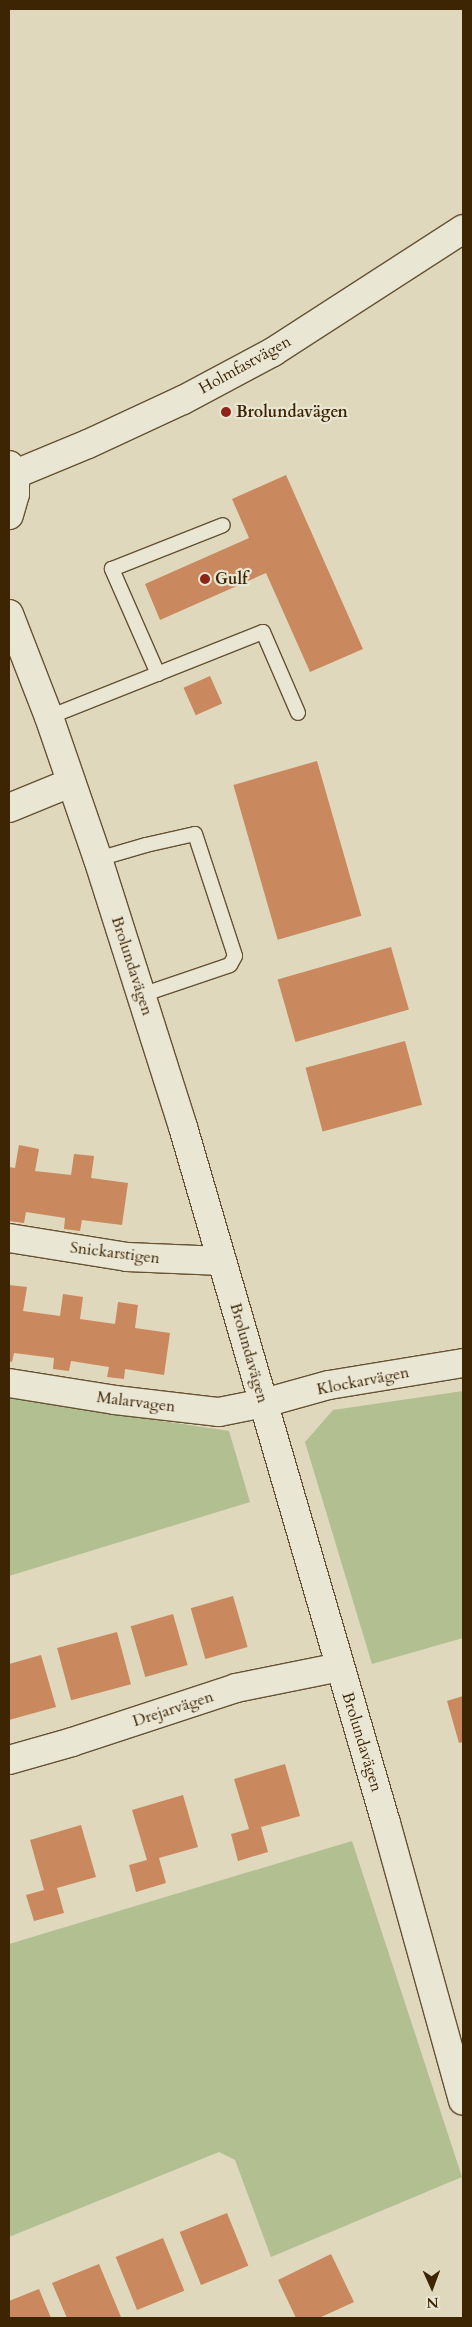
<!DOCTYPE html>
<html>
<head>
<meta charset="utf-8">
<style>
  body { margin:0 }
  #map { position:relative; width:472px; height:2327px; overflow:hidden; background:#dfd8bd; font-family:Cardo,serif }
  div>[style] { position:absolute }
  .green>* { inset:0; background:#b2bf91 }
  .building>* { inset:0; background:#c9885d; transform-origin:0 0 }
  .roads { filter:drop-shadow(1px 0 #665232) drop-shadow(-1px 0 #665232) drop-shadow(0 1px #665232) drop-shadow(0 -1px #665232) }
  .service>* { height:14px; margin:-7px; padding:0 7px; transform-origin:7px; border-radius:7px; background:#eae6d4 }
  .minor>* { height:28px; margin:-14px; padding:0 14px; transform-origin:14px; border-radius:14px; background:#eae6d4 }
  .tertiary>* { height:28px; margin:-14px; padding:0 14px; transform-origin:14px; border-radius:14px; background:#eae6d4 }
  .dots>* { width:14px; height:14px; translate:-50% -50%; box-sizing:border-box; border:2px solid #eae6d4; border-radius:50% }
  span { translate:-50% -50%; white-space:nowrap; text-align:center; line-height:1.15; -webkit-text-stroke:4.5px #eae6d4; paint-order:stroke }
  .street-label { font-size:16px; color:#3d2503 }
  .poi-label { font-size:16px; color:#3d2503; font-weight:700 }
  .left { translate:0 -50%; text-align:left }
  .frame { position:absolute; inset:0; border:10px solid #3d2503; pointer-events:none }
  .north { position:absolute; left:407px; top:2262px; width:50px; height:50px; -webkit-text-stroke:4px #eae6d4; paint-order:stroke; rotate:178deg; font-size:14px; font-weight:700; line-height:20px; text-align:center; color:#3d2503 }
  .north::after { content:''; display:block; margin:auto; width:18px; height:22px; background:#3d2503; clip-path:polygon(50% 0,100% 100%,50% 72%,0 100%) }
</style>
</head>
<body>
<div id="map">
  <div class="green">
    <div style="clip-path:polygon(463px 1391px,463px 1638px,372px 1664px,305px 1442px,333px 1410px)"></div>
    <div style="clip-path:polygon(9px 1398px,229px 1431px,250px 1502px,9px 1576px)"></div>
    <div style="clip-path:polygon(352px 1841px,462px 2177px,271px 2257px,235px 2160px,219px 2152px,9px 2237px,9px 1944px)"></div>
  </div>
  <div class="building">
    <div style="clip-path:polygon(286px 475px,363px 649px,310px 672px,266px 573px,160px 620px,145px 584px,249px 538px,232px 499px)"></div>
    <div style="left:210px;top:676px;width:30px;height:29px;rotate:66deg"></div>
    <div style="left:317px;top:761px;width:161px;height:87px;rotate:74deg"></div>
    <div style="left:391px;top:947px;width:65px;height:118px;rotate:74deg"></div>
    <div style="left:405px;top:1041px;width:66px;height:103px;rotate:75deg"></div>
    <div style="clip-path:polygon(19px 1145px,39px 1149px,35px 1171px,71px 1175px,74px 1154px,94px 1156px,91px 1178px,128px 1183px,122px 1225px,82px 1220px,80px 1231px,64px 1229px,65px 1218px,26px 1212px,24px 1223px,9px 1221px,9px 1167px,15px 1168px)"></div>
    <div style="clip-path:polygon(9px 1285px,27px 1287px,23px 1311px,60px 1316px,63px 1294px,83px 1297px,80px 1319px,115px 1324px,118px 1302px,138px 1305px,135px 1328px,170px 1333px,164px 1375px,125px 1369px,124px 1379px,107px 1377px,109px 1367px,71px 1361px,69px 1371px,53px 1369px,54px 1358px,14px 1353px,12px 1362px,9px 1361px)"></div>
    <div style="left:233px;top:1596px;width:53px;height:44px;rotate:74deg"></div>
    <div style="left:173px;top:1614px;width:53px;height:44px;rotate:74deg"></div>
    <div style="left:117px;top:1632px;width:54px;height:62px;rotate:75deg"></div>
    <div style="clip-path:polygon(41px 1655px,56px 1707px,9px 1720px,9px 1664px)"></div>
    <div style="clip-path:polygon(463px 1696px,463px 1742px,459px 1743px,447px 1701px)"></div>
    <div style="clip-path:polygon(285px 1764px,300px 1816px,261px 1827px,268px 1852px,238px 1861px,231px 1834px,249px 1829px,234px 1779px)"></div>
    <div style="clip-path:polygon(183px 1795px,198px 1847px,159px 1858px,166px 1883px,136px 1892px,129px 1865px,147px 1860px,132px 1810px)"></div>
    <div style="clip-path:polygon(81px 1825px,96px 1877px,57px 1888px,64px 1913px,34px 1921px,26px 1895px,44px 1890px,30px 1840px)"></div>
    <div style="left:227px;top:2213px;width:57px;height:51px;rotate:68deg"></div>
    <div style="left:163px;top:2238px;width:57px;height:51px;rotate:68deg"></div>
    <div style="clip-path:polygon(331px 2254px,354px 2302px,319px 2318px,296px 2318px,278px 2280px)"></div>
    <div style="clip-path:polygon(99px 2264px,121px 2317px,67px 2318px,52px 2283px)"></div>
    <div style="clip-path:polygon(39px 2289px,51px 2318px,9px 2318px,9px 2301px)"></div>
  </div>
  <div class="roads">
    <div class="service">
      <div style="left:158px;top:674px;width:115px;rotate:-113.7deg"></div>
      <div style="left:112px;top:569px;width:119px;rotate:-21.6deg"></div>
      <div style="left:49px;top:717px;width:230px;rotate:-21.7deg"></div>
      <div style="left:263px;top:632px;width:88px;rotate:66.6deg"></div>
      <div style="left:98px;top:859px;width:50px;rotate:-16.3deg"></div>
      <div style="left:146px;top:845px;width:50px;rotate:-12.7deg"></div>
      <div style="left:195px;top:834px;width:128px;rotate:71.8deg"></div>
      <div style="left:235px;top:956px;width:10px;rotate:119deg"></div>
      <div style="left:230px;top:965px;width:93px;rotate:161.2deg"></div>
    </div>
    <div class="minor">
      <div style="left:9px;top:808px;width:66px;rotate:-22.3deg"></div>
      <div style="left:9px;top:1238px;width:120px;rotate:9.1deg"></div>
      <div style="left:127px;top:1257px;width:95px;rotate:2.4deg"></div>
      <div style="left:9px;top:1383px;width:107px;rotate:9.1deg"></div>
      <div style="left:115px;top:1400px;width:105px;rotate:6.6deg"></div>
      <div style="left:219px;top:1412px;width:46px;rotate:-11.3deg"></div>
      <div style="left:264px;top:1403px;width:67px;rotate:-15.5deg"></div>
      <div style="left:329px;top:1385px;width:136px;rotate:-9.3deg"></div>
      <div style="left:9px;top:1760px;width:66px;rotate:-15.9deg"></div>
      <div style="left:72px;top:1742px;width:173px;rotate:-18.2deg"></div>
      <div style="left:236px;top:1688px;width:106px;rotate:-11.4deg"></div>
    </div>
    <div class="tertiary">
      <div style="left:9px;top:465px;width:20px;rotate:72deg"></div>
      <div style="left:15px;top:484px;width:10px;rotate:90deg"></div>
      <div style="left:15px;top:494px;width:22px;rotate:106deg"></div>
      <div style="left:13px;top:475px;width:81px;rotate:-22.5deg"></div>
      <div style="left:88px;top:444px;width:105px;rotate:-24.9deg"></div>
      <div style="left:183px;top:400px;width:102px;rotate:-28.1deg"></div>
      <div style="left:273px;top:352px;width:226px;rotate:-32.9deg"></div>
      <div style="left:9px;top:614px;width:110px;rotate:68.8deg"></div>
      <div style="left:49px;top:717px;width:150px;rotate:71deg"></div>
      <div style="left:98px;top:859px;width:281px;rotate:72.4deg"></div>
      <div style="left:183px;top:1127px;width:725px;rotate:73.74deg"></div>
      <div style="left:386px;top:1823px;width:288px;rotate:74.5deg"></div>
    </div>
  </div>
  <div class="dots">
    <div style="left:226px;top:412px;background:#8f2418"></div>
    <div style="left:205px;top:579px;background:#8f2418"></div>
  </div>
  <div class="street-label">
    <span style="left:245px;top:365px;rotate:-29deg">Holmfastvägen</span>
    <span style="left:132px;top:966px;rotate:72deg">Brolundavägen</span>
    <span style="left:115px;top:1253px;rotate:7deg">Snickarstigen</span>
    <span style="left:249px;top:1353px;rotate:74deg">Brolundavägen</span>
    <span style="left:363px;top:1381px;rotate:-11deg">Klockarvägen</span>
    <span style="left:136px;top:1402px;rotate:7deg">Malarvagen</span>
    <span style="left:173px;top:1709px;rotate:-18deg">Drejarvägen</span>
    <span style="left:362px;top:1742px;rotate:73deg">Brolundavägen</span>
  </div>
  <div class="poi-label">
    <span class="left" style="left:236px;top:412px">Brolundavägen</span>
    <span class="left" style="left:215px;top:579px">Gulf</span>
  </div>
  <div class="frame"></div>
  <div class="north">N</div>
</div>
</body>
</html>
